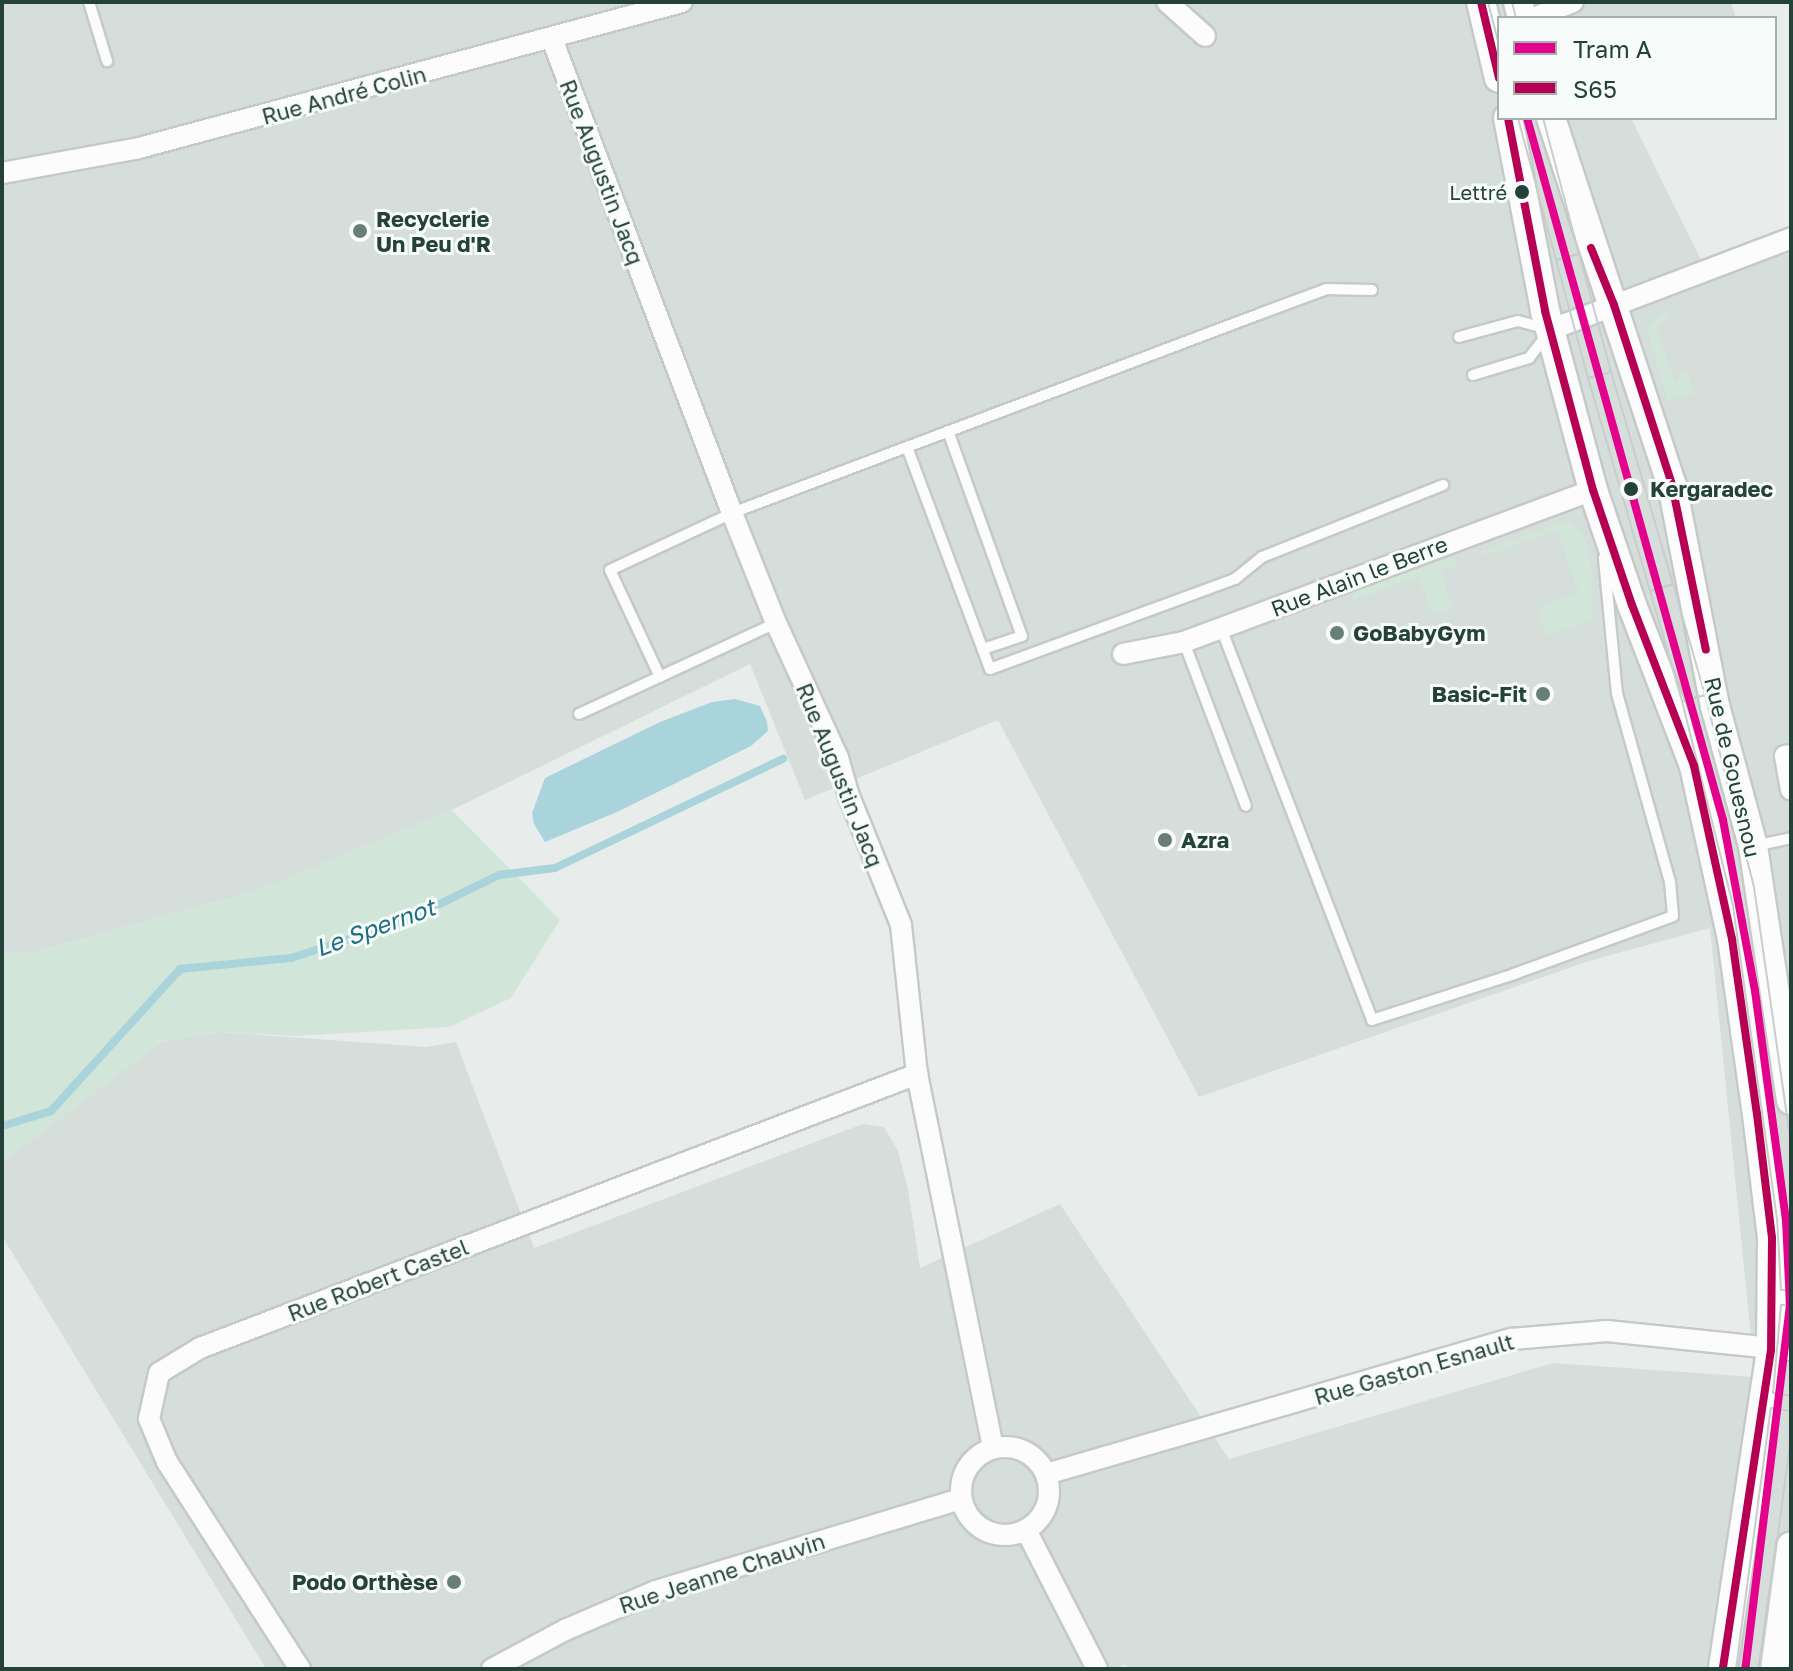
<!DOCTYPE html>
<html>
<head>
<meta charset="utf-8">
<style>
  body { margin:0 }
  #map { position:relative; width:1793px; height:1671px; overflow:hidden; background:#e8edeb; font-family:"Golos Text",sans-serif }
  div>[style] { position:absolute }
  .built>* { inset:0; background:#d6dedb }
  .green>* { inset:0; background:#d1e6d8 }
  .water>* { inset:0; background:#a9d4db }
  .stream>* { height:8px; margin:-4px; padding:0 4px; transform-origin:4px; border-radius:4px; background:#a9d4db }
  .roads { filter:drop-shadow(2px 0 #c5cac8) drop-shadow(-2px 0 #c5cac8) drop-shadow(0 2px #c5cac8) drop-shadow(0 -2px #c5cac8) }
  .service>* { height:10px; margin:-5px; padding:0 5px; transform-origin:5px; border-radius:5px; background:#fcfcfc }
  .minor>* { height:20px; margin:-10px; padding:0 10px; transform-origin:10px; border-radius:10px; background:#fcfcfc }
  .minor>.ring { margin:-10px; padding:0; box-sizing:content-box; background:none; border:20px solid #fcfcfc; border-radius:50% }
  .secondary>* { height:28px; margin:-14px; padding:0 14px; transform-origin:14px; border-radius:14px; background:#fcfcfc }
  .tram>* { height:2px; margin:-1px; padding:0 1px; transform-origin:1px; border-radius:1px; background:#c9cdcc }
  .bus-1>* { height:8px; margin:-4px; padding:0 4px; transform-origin:4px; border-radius:4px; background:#b60054 }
  .tram-1>* { height:8px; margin:-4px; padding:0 4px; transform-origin:4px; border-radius:4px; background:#e3028c }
  .dots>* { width:22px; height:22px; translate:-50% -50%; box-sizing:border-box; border:4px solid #f7fbf9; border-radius:50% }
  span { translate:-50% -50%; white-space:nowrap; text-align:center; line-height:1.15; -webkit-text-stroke:6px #f7fbf9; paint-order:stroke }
  .bus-label { font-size:20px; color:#24423a }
  .right { translate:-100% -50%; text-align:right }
  .street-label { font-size:22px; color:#24423a }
  .poi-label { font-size:22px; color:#24423a; font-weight:700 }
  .left { translate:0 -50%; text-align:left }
  .stop-label { font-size:22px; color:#24423a; font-weight:700 }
  .water-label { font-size:24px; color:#1c6f80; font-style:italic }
  .frame { position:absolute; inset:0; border:4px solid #24423a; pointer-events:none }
  .legend { position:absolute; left:1497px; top:16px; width:280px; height:104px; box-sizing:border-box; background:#f7fbf9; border:2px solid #a3b1ad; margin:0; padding:10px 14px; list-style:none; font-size:24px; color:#24423a }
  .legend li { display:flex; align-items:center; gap:16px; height:40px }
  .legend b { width:40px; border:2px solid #a3b1ad }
</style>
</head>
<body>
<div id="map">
  <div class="built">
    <div style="clip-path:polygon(2px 2px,1731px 2px,1736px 18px,1499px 18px,1499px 118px,1631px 118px,1709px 276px,1791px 253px,1791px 1669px,1129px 1669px,1126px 1664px,1113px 1669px,266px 1669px,2px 1236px,2px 1162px,161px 1042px,221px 1032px,426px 1047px,456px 1042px,534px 1248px,863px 1124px,884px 1127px,898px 1151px,908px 1189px,920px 1268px,1060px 1204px,1229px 1459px,1553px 1363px,1755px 1377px,1710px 928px,1589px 961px,1199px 1097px,998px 720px,805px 800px,750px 664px,452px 810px,262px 889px,28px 954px,2px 953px)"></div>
  </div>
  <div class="green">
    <div style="clip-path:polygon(1671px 312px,1656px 329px,1675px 382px,1686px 370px,1694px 394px,1667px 400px,1647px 327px,1661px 314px)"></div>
    <div style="clip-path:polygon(1563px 522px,1571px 522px,1583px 535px,1591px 563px,1592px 621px,1547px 635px,1537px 608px,1579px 593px,1557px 531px,1484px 556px,1483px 550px)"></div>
    <div style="clip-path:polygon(1454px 556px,1457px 565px,1440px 571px,1453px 608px,1432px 615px,1419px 577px,1353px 600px,1351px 593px)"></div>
    <div style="clip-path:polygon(452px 810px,560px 920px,511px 998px,449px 1027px,295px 1036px,221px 1032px,161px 1042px,2px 1162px,2px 953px,28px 954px,262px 889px)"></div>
  </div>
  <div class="water">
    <div style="clip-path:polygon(735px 699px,760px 706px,767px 722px,768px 731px,751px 746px,617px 812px,545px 842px,534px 824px,532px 813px,545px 778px,660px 722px,712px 702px)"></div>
  </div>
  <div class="stream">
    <div style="left:2px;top:1126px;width:51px;rotate:-17deg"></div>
    <div style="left:51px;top:1111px;width:192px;rotate:-47.7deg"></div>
    <div style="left:180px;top:969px;width:112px;rotate:-5.7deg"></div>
    <div style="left:291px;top:958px;width:120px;rotate:-18deg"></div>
    <div style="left:405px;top:921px;width:105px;rotate:-26.1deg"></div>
    <div style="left:499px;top:875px;width:56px;rotate:-7.1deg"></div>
    <div style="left:555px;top:868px;width:253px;rotate:-25.6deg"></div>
  </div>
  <div class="roads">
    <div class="service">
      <div style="left:89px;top:2px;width:62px;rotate:73deg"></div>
      <div style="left:1459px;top:337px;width:61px;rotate:-15.2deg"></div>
      <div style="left:1518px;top:321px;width:27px;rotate:15deg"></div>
      <div style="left:1473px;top:375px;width:59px;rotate:-16.9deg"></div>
      <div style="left:1529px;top:358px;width:28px;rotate:-52deg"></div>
      <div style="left:948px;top:431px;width:218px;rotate:70.2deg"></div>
      <div style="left:1022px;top:636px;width:41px;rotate:161.6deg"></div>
      <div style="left:907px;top:447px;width:237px;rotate:69.5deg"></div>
      <div style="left:990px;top:669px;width:261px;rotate:-20.2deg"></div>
      <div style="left:1235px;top:579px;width:35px;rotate:-39deg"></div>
      <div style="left:1262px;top:557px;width:195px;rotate:-21.7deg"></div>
      <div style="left:1221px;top:628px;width:420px;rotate:68.9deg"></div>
      <div style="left:1372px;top:1020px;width:149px;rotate:-17.9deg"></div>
      <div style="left:1514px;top:974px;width:169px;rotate:-20deg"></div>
      <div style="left:1673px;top:916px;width:34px;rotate:-95deg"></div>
      <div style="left:1670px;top:882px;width:195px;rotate:-105.7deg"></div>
      <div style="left:1617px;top:694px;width:137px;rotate:-95.5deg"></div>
      <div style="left:1184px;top:642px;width:175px;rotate:69.3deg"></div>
      <div style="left:660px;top:677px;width:118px;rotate:-115deg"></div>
      <div style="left:610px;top:570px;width:135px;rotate:-25deg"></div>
      <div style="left:732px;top:513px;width:566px;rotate:-20.67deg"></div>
      <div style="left:1262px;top:313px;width:69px;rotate:-20.3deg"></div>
      <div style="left:1327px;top:289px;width:45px;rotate:1.3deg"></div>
      <div style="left:579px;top:714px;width:217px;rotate:-24.8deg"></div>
      <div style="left:1754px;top:846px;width:38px;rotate:-12deg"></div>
    </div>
    <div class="minor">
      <div style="left:1167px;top:2px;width:51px;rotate:41.8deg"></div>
      <div style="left:1534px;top:18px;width:42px;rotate:-22.3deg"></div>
      <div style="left:552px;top:39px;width:507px;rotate:69.21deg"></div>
      <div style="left:732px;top:513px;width:118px;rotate:68.2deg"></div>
      <div style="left:776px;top:623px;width:149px;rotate:65.3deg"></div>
      <div style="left:838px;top:758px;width:40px;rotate:74deg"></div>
      <div style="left:849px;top:796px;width:139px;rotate:68deg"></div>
      <div style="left:901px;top:925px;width:150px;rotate:83.9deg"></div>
      <div style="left:917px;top:1074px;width:382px;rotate:78.5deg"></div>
      <div style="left:2px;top:173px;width:139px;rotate:-10.3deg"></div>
      <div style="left:139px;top:148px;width:562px;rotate:-15.05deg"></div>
      <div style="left:1552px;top:329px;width:256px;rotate:-20.8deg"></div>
      <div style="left:1123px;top:654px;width:62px;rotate:-11.1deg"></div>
      <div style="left:1184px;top:642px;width:436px;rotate:-20.4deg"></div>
      <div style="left:1791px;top:755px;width:6px;rotate:171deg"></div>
      <div style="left:1785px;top:756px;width:34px;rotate:80deg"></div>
      <div class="ring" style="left:961px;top:1447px;width:68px;height:68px"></div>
      <div style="left:1046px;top:1474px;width:485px;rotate:-16.2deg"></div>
      <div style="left:1512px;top:1339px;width:95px;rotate:-4.8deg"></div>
      <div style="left:1607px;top:1331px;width:185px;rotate:5.9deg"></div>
      <div style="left:1026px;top:1530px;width:156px;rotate:62.9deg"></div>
      <div style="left:300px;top:1669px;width:246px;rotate:-122.7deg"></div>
      <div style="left:167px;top:1462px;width:47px;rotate:-112.7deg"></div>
      <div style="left:149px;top:1419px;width:47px;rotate:-77.7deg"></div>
      <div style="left:159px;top:1373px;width:48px;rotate:-31.4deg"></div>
      <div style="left:200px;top:1348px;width:768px;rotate:-20.91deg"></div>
      <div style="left:492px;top:1669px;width:83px;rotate:-28.1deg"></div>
      <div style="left:565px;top:1630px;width:99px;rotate:-23.2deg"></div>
      <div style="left:656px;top:1591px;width:319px;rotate:-16.8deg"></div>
    </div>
    <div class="secondary">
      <div style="left:1481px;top:2px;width:78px;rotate:76.7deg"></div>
      <div style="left:1518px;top:2px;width:16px;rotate:76deg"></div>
      <div style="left:1508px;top:118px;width:197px;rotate:79.1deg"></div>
      <div style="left:1545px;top:311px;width:185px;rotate:75deg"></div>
      <div style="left:1593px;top:490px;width:121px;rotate:71.3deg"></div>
      <div style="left:1632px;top:605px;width:173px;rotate:68.9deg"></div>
      <div style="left:1694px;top:766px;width:177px;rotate:77.6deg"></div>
      <div style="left:1732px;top:939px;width:177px;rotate:81.9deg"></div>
      <div style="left:1757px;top:1114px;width:125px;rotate:83.1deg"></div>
      <div style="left:1772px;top:1238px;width:112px;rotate:90.5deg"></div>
      <div style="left:1771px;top:1350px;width:323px;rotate:98.6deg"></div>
      <div style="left:1551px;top:118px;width:386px;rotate:71.8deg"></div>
      <div style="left:1672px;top:485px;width:225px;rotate:79deg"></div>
      <div style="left:1715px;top:706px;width:145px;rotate:74.8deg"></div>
      <div style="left:1753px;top:846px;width:257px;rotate:81.5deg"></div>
      <div style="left:1774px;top:1669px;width:124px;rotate:-82.1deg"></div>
    </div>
  </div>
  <div class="tram">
    <div style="left:1488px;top:2px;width:44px;rotate:75.7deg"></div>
    <div style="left:1512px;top:2px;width:16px;rotate:76deg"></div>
    <div style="left:1518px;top:118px;width:147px;rotate:75deg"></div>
    <div style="left:1556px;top:260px;width:24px;rotate:-15deg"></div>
    <div style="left:1579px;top:254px;width:141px;rotate:-104.8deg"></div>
    <div style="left:1579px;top:254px;width:122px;rotate:74.8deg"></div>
    <div style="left:1611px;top:372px;width:24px;rotate:165deg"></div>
    <div style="left:1588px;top:378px;width:122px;rotate:-105.2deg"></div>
    <div style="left:1556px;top:260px;width:24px;rotate:-15deg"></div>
    <div style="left:1611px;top:372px;width:221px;rotate:73.7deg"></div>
    <div style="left:1673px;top:584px;width:24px;rotate:163deg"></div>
    <div style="left:1650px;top:591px;width:222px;rotate:-106.2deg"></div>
    <div style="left:1588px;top:378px;width:24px;rotate:-15deg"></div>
    <div style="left:1673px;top:584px;width:116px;rotate:73.9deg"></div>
    <div style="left:1705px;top:695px;width:24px;rotate:165deg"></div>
    <div style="left:1682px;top:701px;width:115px;rotate:-106.2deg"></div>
    <div style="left:1650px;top:591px;width:24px;rotate:-17deg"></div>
    <div style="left:1791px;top:1144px;width:260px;rotate:-98.2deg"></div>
    <div style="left:1754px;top:887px;width:198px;rotate:-104.3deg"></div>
    <div style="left:1705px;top:695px;width:24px;rotate:165deg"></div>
    <div style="left:1682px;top:701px;width:211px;rotate:76deg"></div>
    <div style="left:1733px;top:906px;width:315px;rotate:82deg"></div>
    <div style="left:1777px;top:1218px;width:72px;rotate:86.8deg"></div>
    <div style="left:1781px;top:1290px;width:10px"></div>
    <div style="left:1791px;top:1305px;width:10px;rotate:180deg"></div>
    <div style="left:1781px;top:1305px;width:88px;rotate:95.2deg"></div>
    <div style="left:1773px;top:1393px;width:18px;rotate:9deg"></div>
    <div style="left:1736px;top:1669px;width:263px;rotate:-82.4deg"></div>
    <div style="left:1771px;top:1408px;width:20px;rotate:9deg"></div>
    <div style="left:1760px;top:1669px;width:235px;rotate:-82.4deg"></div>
  </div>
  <div class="bus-1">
    <div style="left:1481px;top:2px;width:78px;rotate:76.7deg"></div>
    <div style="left:1508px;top:118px;width:197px;rotate:79.1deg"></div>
    <div style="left:1545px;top:311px;width:185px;rotate:75deg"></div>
    <div style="left:1593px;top:490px;width:121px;rotate:71.3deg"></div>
    <div style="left:1632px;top:605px;width:173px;rotate:68.9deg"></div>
    <div style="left:1694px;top:766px;width:177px;rotate:77.6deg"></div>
    <div style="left:1732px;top:939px;width:177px;rotate:81.9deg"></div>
    <div style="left:1757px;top:1114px;width:125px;rotate:83.1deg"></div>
    <div style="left:1772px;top:1238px;width:112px;rotate:90.5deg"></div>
    <div style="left:1771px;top:1350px;width:323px;rotate:98.6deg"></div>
    <div style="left:1591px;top:248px;width:61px;rotate:68deg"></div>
    <div style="left:1614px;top:305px;width:189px;rotate:72.1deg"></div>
    <div style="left:1672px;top:485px;width:168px;rotate:78.4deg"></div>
  </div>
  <div class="tram-1">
    <div style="left:1527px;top:118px;width:729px;rotate:74.4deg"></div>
    <div style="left:1723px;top:820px;width:174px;rotate:79.4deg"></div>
    <div style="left:1755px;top:991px;width:231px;rotate:82.3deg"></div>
    <div style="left:1786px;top:1220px;width:85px;rotate:87.3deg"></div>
    <div style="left:1790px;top:1305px;width:367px;rotate:97deg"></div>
  </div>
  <div class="dots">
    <div style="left:1522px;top:192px;background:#24423a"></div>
    <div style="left:360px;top:231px;background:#697e78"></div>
    <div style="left:1631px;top:489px;background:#24423a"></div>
    <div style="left:1337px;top:633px;background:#697e78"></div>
    <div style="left:1543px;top:694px;background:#697e78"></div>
    <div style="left:1165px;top:840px;background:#697e78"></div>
    <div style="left:454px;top:1582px;background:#697e78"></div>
  </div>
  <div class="bus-label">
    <span class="right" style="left:1507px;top:192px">Lettré</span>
  </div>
  <div class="street-label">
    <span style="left:344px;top:95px;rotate:-15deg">Rue André Colin</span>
    <span style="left:602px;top:172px;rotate:69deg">Rue Augustin Jacq</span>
    <span style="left:1359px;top:576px;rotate:-21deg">Rue Alain le Berre</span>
    <span style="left:1733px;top:767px;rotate:77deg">Rue de Gouesnou</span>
    <span style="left:840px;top:775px;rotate:68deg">Rue Augustin Jacq</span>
    <span style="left:378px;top:1280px;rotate:-21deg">Rue Robert Castel</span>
    <span style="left:1414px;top:1369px;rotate:-16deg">Rue Gaston Esnault</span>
    <span style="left:722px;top:1573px;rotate:-18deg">Rue Jeanne Chauvin</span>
  </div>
  <div class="poi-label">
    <span class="left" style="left:376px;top:231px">Recyclerie<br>Un Peu d'R</span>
    <span class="left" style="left:1353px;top:633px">GoBabyGym</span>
    <span class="right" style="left:1527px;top:694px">Basic-Fit</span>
    <span class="left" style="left:1181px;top:840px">Azra</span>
    <span class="right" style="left:438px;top:1582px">Podo Orthèse</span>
  </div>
  <div class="stop-label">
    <span class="left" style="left:1650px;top:489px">Kergaradec</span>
  </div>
  <div class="water-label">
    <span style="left:375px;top:927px;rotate:-20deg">Le Spernot</span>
  </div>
  <div class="frame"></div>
  <ul class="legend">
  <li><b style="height:10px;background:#e3028c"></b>Tram A</li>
  <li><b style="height:10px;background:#b60054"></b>S65</li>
  </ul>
</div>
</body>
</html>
